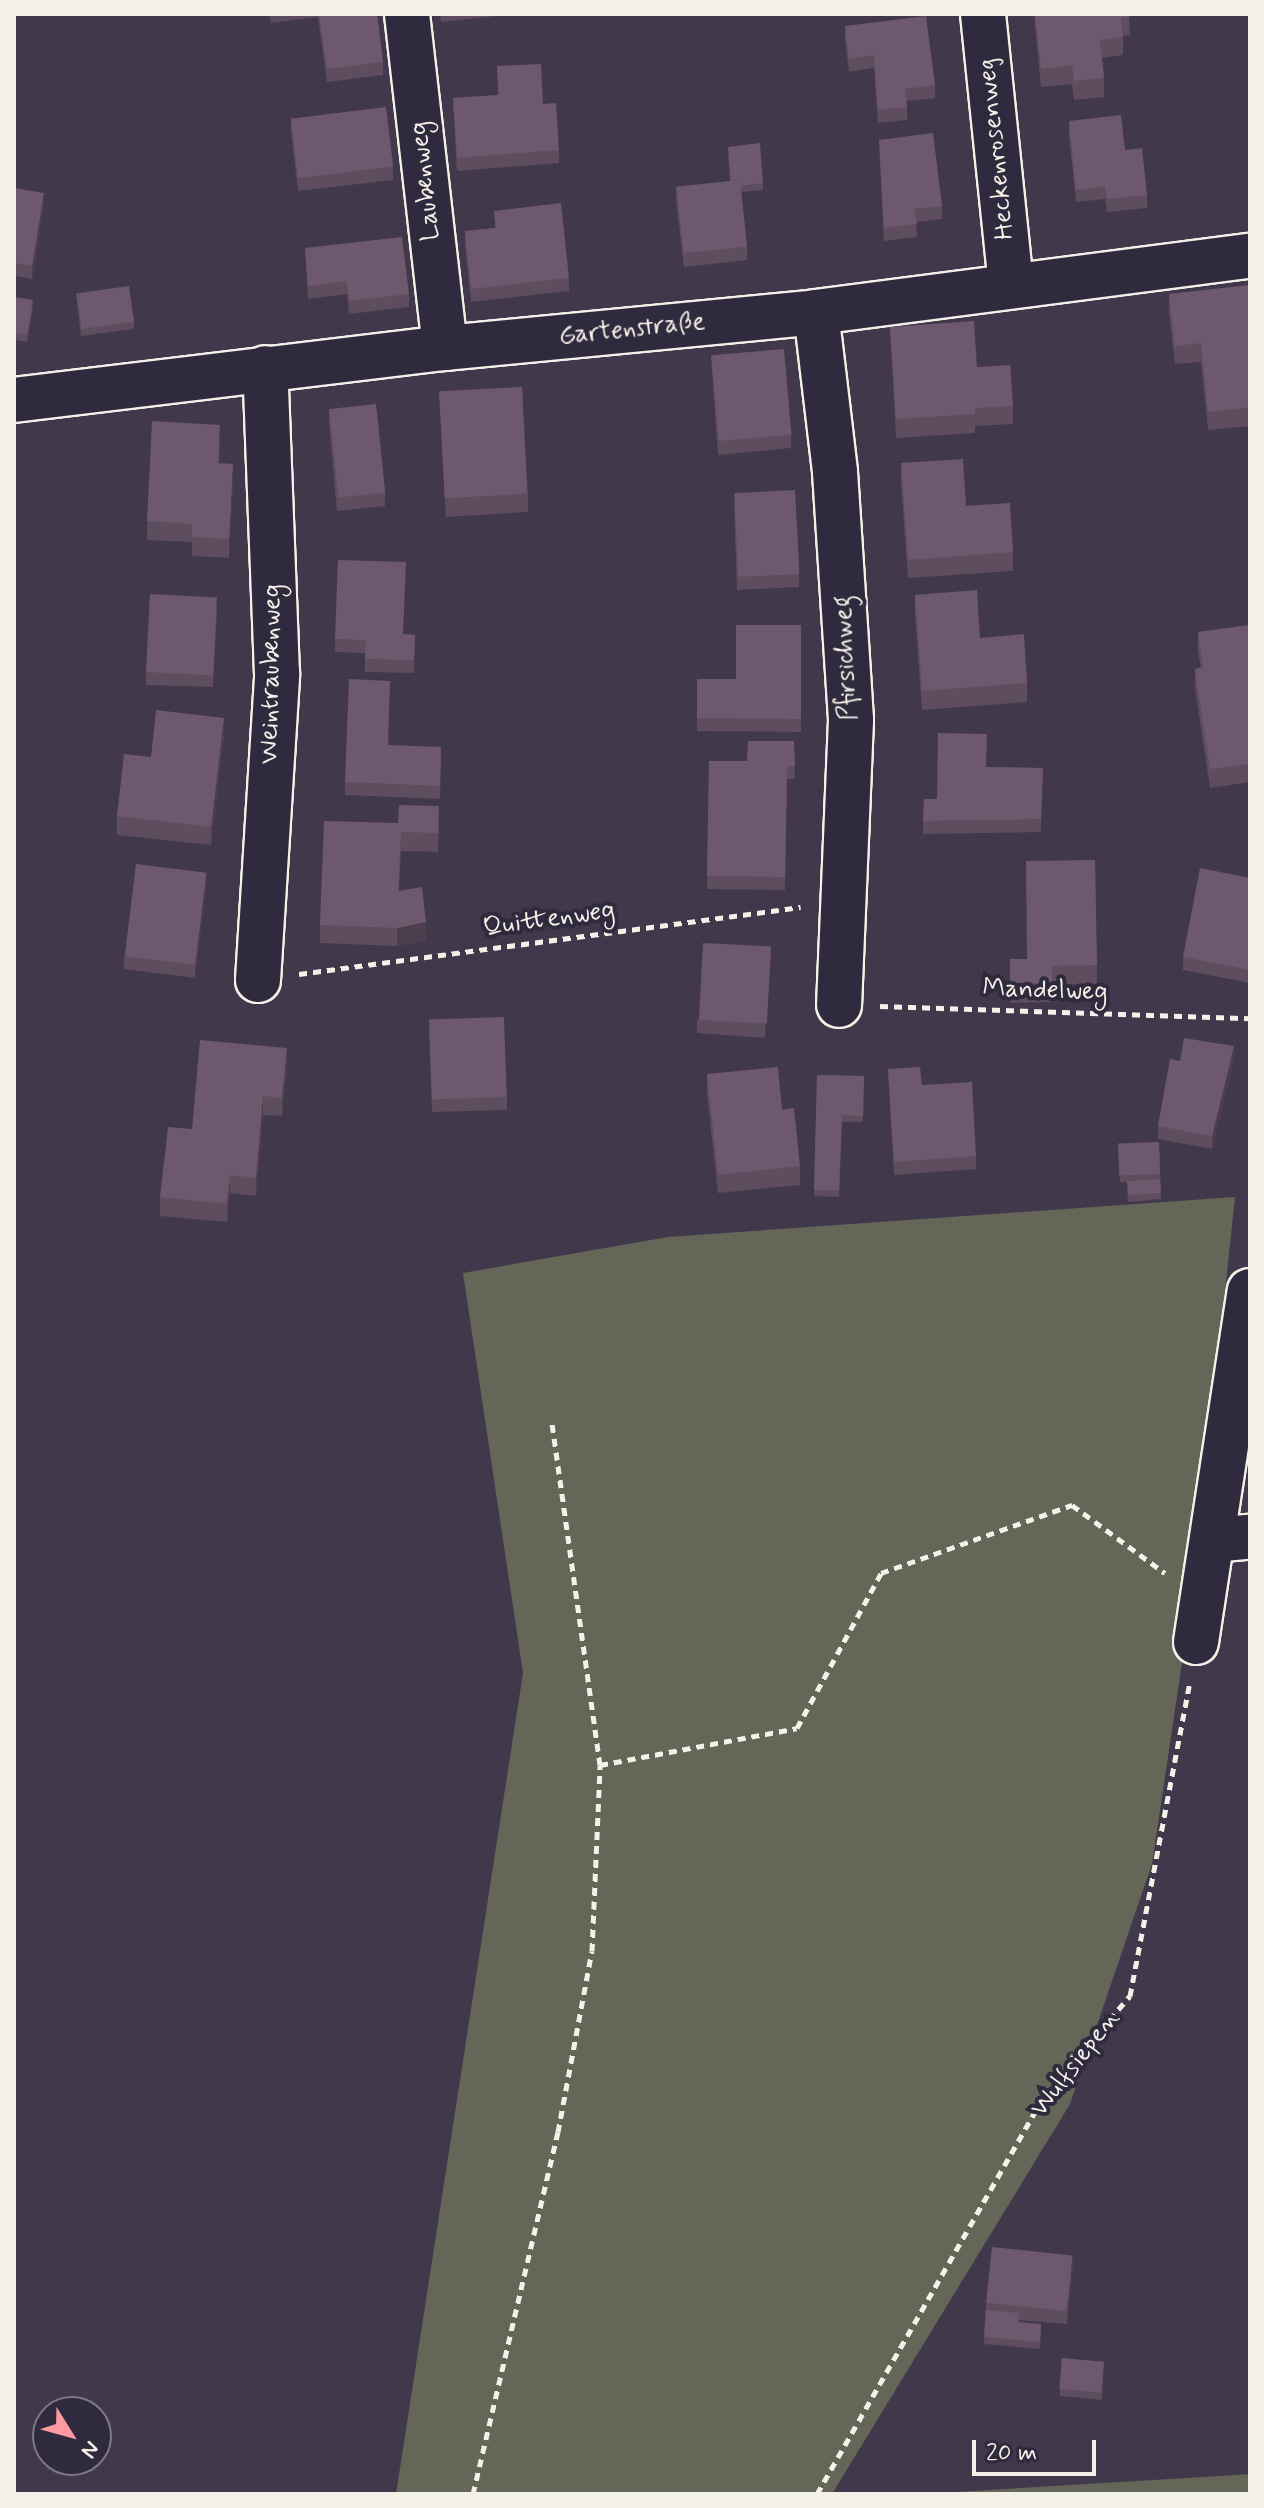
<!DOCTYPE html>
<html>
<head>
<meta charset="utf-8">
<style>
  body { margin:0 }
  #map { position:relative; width:1264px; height:2508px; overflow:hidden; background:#42384c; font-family:Mynerve,sans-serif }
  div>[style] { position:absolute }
  .green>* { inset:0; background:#646758 }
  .path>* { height:5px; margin-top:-2.5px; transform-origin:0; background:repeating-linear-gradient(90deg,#f4f1e8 0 8px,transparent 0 14px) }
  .roads { filter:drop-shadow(2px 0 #f4f1e8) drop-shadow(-2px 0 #f4f1e8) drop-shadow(0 2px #f4f1e8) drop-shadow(0 -2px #f4f1e8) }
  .minor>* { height:44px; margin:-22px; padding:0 22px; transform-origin:22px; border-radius:22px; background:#2f2a3d }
  .wall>* { inset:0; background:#5e4c5f }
  .shaded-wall>* { inset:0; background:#4c3e4d }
  .building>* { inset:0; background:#6d586e; transform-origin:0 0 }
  span { translate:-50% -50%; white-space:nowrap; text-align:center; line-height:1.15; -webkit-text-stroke:8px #2f2a3d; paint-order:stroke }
  .street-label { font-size:26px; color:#f4f1e8 }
  .frame { position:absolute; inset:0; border:16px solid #f4f1e8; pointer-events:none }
  .north { position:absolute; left:32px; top:2396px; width:80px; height:80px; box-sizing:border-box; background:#2f2a3d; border:2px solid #7e7a81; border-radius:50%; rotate:127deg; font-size:22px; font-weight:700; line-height:32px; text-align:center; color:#f4f1e8 }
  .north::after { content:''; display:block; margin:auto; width:28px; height:36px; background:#ff9aa2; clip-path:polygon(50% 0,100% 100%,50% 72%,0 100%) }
  .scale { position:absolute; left:972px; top:2440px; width:124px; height:36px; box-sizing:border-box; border:4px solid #f4f1e8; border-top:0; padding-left:10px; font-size:24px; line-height:28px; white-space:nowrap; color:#f4f1e8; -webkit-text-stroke:6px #2f2a3d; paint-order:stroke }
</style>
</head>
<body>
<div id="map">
  <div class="green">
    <div style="clip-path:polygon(1235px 1197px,1194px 1583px,1152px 1864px,1070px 2104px,832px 2494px,396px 2494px,523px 1673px,463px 1273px,668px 1237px)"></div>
    <div style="clip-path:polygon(1250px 2474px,1250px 2494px,922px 2494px,1237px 2475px)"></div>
  </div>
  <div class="path">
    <div style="left:299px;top:974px;width:506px;rotate:-7.6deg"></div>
    <div style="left:880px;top:1006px;width:370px;rotate:1.9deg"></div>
    <div style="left:600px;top:1765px;width:200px;rotate:-10.6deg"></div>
    <div style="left:797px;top:1728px;width:176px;rotate:-61.5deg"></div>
    <div style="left:881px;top:1573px;width:203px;rotate:-19.6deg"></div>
    <div style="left:1072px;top:1505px;width:115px;rotate:36.2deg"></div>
    <div style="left:473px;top:2494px;width:372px;rotate:-76.8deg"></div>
    <div style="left:558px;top:2132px;width:184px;rotate:-79.4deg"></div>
    <div style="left:592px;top:1951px;width:186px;rotate:-87.5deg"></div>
    <div style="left:600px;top:1765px;width:344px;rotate:-98deg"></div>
    <div style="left:817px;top:2494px;width:460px;rotate:-60.3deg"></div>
    <div style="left:1045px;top:2094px;width:130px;rotate:-49.1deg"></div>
    <div style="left:1130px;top:1996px;width:321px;rotate:-79.2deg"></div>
  </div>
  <div class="roads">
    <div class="minor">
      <div style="left:407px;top:14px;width:336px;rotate:83.5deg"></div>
      <div style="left:983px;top:14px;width:271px;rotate:84.1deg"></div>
      <div style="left:816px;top:312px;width:161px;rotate:83.2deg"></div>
      <div style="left:835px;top:472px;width:249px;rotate:86.3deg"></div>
      <div style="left:851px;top:720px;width:285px;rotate:92.4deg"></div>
      <div style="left:14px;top:400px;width:434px;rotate:-6.9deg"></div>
      <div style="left:445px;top:348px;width:373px;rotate:-5.5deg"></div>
      <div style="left:816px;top:312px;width:438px;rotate:-7.4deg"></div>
      <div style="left:258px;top:980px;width:307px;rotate:-86.4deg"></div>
      <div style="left:277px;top:674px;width:306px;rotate:-92.2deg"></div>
      <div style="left:1212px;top:1540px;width:38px;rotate:-5deg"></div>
      <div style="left:1196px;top:1642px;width:355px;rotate:-81.3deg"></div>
    </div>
  </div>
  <div class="wall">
    <div style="clip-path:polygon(270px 14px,377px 14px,383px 62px,383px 75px,327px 82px,318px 17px,271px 23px)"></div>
    <div style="clip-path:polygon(440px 14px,515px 14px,441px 22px)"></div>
    <div style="clip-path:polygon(1034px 14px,1129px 14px,1130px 35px,1123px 36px,1123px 55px,1102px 58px,1104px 78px,1104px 97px,1074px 100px,1072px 84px,1041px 87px)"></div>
    <div style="clip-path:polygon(845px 26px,935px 85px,935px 98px,907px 101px,907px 120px,878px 123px,874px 68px,849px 72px,845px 39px)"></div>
    <div style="clip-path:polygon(497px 66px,559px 150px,559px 163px,457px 171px,453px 98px,498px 95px)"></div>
    <div style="clip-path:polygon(291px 118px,393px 167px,393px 180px,298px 191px,291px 131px)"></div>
    <div style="clip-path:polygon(1069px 121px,1125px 150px,1147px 195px,1147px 208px,1107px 212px,1105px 199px,1076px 202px,1069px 134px)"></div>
    <div style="clip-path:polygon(879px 140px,942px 206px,942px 219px,916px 222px,917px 237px,884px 241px)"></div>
    <div style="clip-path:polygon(728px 153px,763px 183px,763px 190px,741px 192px,747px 247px,747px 260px,684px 267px,676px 200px,676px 187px,730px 181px)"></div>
    <div style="clip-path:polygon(14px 188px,44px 206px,32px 279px,14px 276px)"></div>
    <div style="clip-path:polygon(494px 211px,569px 278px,569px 291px,471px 302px,465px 244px,465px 231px,495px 228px)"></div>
    <div style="clip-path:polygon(305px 248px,409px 294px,409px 307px,349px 314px,347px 294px,308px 299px)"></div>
    <div style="clip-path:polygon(1250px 285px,1250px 426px,1208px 430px,1201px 362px,1175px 364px,1169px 312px,1169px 294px)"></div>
    <div style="clip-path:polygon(76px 293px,134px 322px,134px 329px,81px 336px)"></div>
    <div style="clip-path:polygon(14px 297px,33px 306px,27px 342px,14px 340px)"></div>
    <div style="clip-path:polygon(890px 327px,977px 367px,1013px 406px,1013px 424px,975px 426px,975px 433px,896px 438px)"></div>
    <div style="clip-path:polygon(711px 356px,791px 435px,791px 448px,718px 455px)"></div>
    <div style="clip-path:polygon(439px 392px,528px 494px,528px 512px,446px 517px)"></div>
    <div style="clip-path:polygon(329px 409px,385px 493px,385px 506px,337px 511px,329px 422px)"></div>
    <div style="clip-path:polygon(220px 443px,219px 463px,233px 482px,229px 558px,192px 556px,192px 542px,147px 540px,147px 521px)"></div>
    <div style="clip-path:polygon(901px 463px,966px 506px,1013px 552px,1013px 571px,908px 578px,901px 482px)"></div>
    <div style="clip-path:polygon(734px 505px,799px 574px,799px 587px,737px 590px)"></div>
    <div style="clip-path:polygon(338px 560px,404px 634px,415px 635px,414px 673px,365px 672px,365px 653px,335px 652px)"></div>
    <div style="clip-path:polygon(915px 595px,980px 638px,1027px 683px,1027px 702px,922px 710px,915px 613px)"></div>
    <div style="clip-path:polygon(217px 610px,213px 687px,146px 685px,146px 672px)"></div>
    <div style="clip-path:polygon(801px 625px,801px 732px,697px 731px,697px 679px,736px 679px)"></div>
    <div style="clip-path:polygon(1250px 625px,1250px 782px,1210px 788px,1195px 687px,1195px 669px,1201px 668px,1198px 651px,1198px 632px)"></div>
    <div style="clip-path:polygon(224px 736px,211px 845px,117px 835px,117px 816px,151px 757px)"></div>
    <div style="clip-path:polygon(794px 741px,795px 779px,787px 779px,785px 890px,707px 889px,709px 761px,747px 761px)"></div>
    <div style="clip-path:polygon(388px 745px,441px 760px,440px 799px,345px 795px,345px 782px)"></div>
    <div style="clip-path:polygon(987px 767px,1043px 768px,1041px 832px,923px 834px,924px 799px,937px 799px)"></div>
    <div style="clip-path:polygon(398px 823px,439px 825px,438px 852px,401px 851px,399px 891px,426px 940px,397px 946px,320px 943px,320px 925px)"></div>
    <div style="clip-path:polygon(1095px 860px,1097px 984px,1053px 984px,1053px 1002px,1010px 1003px,1010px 959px,1027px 959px)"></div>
    <div style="clip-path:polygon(1250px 878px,1250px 983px,1183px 970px,1183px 957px)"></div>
    <div style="clip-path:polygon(206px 886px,195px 978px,124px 969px,124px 956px)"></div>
    <div style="clip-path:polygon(771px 960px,765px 1038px,697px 1033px,697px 1020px)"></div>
    <div style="clip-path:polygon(429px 1032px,507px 1097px,507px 1110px,432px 1112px)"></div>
    <div style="clip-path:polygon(1234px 1059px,1212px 1149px,1158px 1139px,1158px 1126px,1180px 1061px)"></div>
    <div style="clip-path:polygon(287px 1066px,282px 1116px,263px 1115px,256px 1196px,230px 1193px,227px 1222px,160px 1216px,160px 1197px,192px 1129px)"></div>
    <div style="clip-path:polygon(888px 1069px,922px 1085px,976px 1156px,976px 1169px,894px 1175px)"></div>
    <div style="clip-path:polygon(707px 1074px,782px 1110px,800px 1166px,800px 1185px,718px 1193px,707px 1093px)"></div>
    <div style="clip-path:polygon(817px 1075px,864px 1076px,863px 1122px,842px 1122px,839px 1197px,814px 1196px)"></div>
    <div style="clip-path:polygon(1159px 1142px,1161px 1199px,1128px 1202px,1127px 1182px,1120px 1182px,1118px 1144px)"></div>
    <div style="clip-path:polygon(1073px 2268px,1067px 2324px,1019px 2320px,1019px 2322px,1041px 2331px,1040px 2349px,984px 2344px,986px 2303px)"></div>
    <div style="clip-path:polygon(1104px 2362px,1102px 2400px,1060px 2396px,1060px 2389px)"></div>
  </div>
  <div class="shaded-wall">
    <div style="clip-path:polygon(44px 193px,44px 206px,32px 279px,32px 266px)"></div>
    <div style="clip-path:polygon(233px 464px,233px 482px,229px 558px,229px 539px)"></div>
    <div style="clip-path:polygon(224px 718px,224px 736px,211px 845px,211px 827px)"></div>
    <div style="clip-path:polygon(206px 873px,206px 886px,195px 978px,195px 965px)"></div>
    <div style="clip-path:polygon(426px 922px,426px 940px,397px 946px,397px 928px)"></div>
    <div style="clip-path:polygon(771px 947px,771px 960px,765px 1038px,765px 1025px)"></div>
    <div style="clip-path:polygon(1234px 1046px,1234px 1059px,1212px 1149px,1212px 1136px)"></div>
    <div style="clip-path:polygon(287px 1048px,287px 1066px,282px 1116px,282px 1098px)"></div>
    <div style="clip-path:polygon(263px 1096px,263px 1115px,256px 1196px,256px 1178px)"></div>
    <div style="clip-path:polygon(230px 1175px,230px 1193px,227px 1222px,227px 1204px)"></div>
    <div style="clip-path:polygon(1073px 2255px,1073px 2268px,1067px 2324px,1067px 2311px)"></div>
  </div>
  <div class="building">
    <div style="clip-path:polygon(319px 14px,377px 14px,383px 62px,327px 69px)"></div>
    <div style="clip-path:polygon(1035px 14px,1129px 14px,1130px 17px,1121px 18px,1123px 37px,1100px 40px,1104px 78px,1074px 81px,1072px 65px,1041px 69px)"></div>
    <div style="clip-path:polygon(926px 16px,935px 85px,905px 89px,907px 107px,878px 110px,874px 55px,849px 59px,845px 26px)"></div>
    <div style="clip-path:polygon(541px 64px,543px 104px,556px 103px,559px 150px,457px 158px,453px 98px,499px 95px,497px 66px)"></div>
    <div style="left:386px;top:107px;width:60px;height:96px;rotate:83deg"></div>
    <div style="clip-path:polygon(1121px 115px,1125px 150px,1142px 148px,1147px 195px,1107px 199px,1105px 186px,1076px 190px,1069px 121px)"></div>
    <div style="clip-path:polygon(933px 133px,942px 206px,914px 209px,917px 224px,884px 228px,879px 140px)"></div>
    <div style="clip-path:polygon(760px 143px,763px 183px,740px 186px,740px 180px,731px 181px,728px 147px)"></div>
    <div style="left:740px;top:180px;width:67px;height:64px;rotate:84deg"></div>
    <div style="clip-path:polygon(14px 188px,44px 193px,32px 266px,14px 263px)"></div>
    <div style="clip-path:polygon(561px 203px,569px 278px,471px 289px,465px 231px,496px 228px,494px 211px)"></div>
    <div style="clip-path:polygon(402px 237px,409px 294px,349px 301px,347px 281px,308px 286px,305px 248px)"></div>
    <div style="clip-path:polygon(1250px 285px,1250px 407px,1208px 412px,1201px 343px,1175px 346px,1169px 294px)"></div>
    <div style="left:129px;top:286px;width:36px;height:53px;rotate:82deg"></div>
    <div style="clip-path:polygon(14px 297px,33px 300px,27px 335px,14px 333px)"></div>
    <div style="clip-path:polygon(974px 321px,977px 367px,1010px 365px,1013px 406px,975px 408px,975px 414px,896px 419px,890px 327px)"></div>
    <div style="left:784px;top:349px;width:86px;height:73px;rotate:85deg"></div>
    <div style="left:522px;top:387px;width:107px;height:83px;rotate:87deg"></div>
    <div style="left:376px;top:404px;width:89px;height:47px;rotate:84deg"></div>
    <div style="clip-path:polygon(152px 421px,220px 425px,218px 463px,233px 464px,229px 539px,192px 537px,192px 524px,147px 521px)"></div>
    <div style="clip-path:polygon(963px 459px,966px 506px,1010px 503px,1013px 552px,908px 560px,901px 463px)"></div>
    <div style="left:795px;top:490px;width:84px;height:61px;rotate:87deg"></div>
    <div style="clip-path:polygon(338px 560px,406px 562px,403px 634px,415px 635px,414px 660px,365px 659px,366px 640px,335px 639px)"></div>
    <div style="clip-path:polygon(977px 590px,980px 638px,1024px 634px,1027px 683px,922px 691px,915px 595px)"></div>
    <div style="left:150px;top:594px;width:67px;height:78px;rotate:3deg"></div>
    <div style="clip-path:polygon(736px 625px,801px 625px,801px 719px,697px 718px,697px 679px,736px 679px)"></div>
    <div style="clip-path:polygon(1250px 625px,1250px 764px,1210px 769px,1195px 669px,1203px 667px,1198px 632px)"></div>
    <div style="clip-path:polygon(349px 679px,390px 681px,388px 745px,441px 747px,440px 786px,345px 782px)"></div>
    <div style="clip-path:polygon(156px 710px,224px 718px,211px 827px,117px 816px,124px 754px,151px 757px)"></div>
    <div style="clip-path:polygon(938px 733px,987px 734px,986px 767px,1043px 768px,1041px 819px,923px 821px,924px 799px,937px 799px)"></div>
    <div style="clip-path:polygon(748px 741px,794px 741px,795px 766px,787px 766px,785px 877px,707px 876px,709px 761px,747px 761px)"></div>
    <div style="clip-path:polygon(399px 805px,439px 806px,438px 833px,401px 832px,398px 891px,422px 887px,426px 922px,397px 928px,320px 925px,324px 821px,398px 823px)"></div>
    <div style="clip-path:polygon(1095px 860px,1097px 965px,1052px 966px,1053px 983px,1010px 984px,1010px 959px,1027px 959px,1026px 861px)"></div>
    <div style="left:136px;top:864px;width:71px;height:93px;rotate:7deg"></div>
    <div style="clip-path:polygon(1200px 868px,1250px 878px,1250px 970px,1183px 957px)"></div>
    <div style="left:703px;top:943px;width:68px;height:77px;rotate:3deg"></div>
    <div style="left:504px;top:1017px;width:80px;height:75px;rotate:88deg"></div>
    <div style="clip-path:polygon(1184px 1038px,1234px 1046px,1212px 1136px,1158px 1126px,1170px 1059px,1180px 1061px)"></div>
    <div style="clip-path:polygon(200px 1040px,287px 1048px,282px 1098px,263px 1096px,256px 1178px,230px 1175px,227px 1204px,160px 1197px,168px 1127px,192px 1129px)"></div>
    <div style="clip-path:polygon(778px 1067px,782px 1110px,794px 1108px,800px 1166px,718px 1175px,707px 1074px)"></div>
    <div style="clip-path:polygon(920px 1067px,922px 1085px,972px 1082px,976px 1156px,894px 1162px,888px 1069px)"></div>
    <div style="clip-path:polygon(817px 1075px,864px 1076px,863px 1116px,842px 1115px,839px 1190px,814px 1190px)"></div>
    <div style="left:1159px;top:1142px;width:32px;height:41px;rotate:88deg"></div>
    <div style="left:1160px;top:1179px;width:14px;height:33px;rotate:86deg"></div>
    <div style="left:992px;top:2247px;width:81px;height:56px;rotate:6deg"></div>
    <div style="clip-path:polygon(986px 2310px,1019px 2313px,1018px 2322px,1041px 2324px,1040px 2342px,984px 2337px)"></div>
    <div style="left:1062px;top:2358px;width:42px;height:31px;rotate:5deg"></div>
  </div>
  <div class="street-label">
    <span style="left:997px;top:149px;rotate:-96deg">Heckenrosenweg</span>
    <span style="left:426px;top:181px;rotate:-96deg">Laubenweg</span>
    <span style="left:632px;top:330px;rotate:-6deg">Gartenstraße</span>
    <span style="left:847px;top:658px;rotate:-93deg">Pfirsichweg</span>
    <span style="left:272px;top:674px;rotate:-89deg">Weintraubenweg</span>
    <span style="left:549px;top:920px;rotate:-8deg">Quittenweg</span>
    <span style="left:1045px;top:991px;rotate:2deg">Mandelweg</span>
    <span style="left:1076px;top:2064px;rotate:-52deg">Wulfsiepen</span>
  </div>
  <div class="frame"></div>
  <div class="north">N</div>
  <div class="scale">20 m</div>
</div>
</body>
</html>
